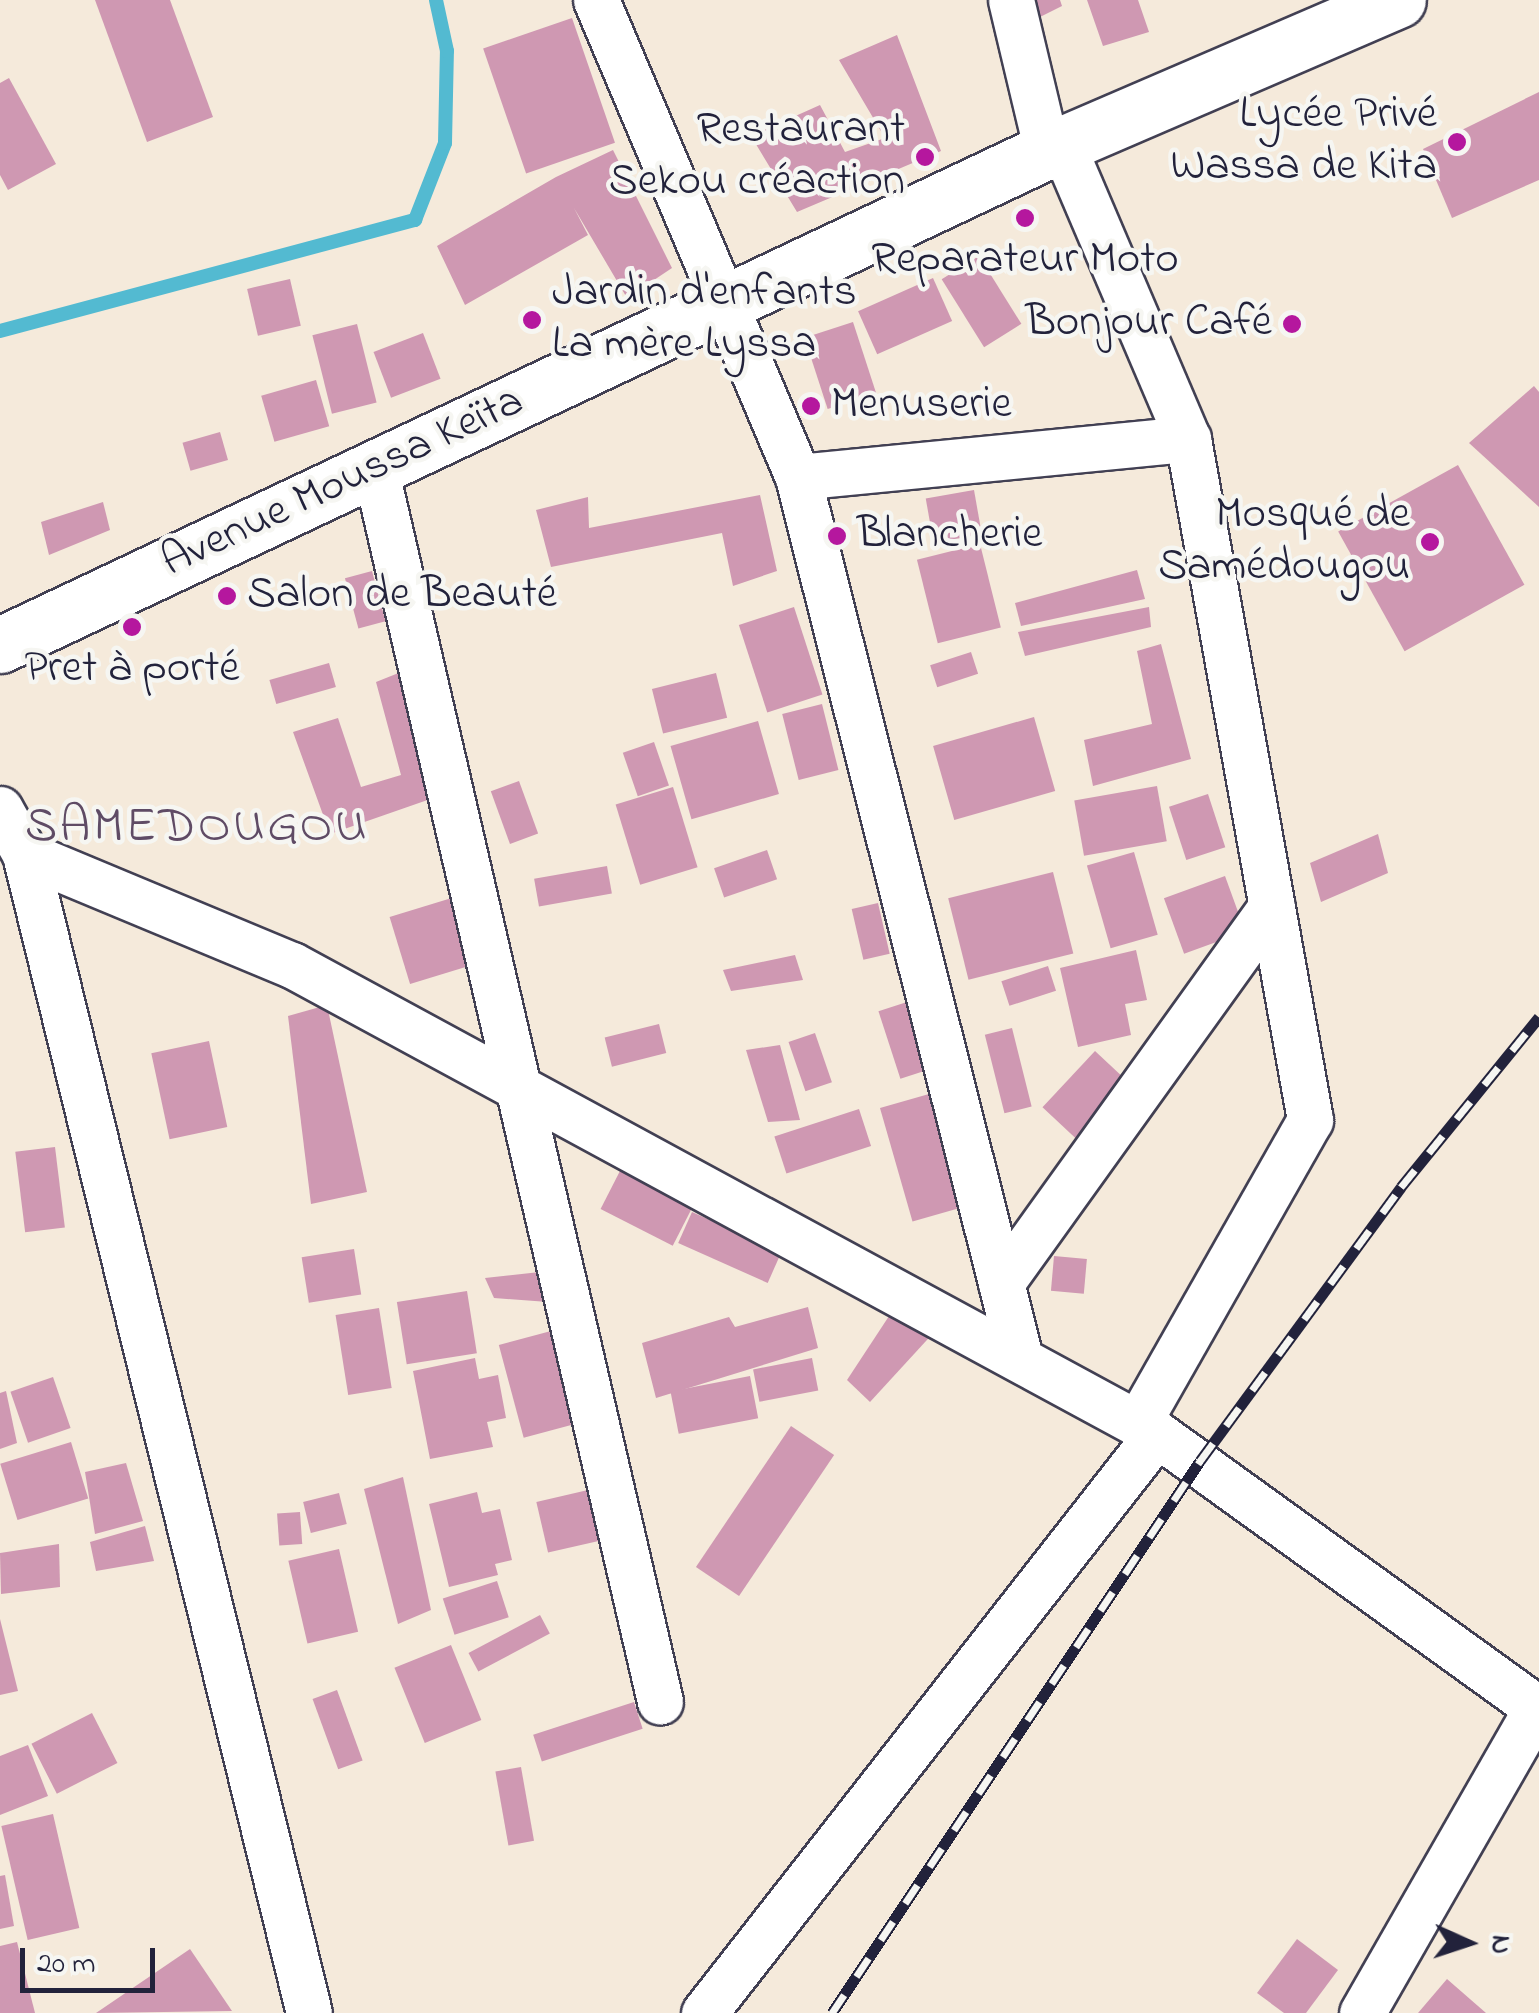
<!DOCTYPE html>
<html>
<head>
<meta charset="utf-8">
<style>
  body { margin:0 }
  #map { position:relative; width:1539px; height:2013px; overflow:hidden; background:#f5eadb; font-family:"Indie Flower",sans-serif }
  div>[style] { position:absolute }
  .stream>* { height:14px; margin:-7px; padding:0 7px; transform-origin:7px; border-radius:7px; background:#53bad1 }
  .building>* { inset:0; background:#cf98b2; transform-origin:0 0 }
  .roads { filter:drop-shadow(2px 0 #424053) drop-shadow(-2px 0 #424053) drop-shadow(0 2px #424053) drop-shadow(0 -2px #424053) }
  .street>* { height:45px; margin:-22.5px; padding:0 22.5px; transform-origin:22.5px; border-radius:22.5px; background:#fff }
  .primary>* { height:55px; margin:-27.5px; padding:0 27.5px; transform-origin:27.5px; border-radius:27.5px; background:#fff }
  .rail>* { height:11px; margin-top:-5.5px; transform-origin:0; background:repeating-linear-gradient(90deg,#f6f6f2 0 22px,#22223b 0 44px); box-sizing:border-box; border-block:2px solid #22223b }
  .dots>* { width:28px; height:28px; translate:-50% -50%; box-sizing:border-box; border:5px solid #f6f6f2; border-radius:50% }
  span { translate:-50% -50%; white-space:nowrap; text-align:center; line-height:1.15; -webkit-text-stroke:9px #f6f6f2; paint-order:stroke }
  .poi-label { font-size:45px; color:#22223b }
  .right { translate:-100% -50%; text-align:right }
  .left { translate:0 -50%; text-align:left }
  .street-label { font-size:45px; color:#22223b }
  .quarter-label { font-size:50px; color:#5f4b65; letter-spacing:2.5px }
  .north { position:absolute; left:1419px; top:1893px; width:100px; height:100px; -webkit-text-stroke:8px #f6f6f2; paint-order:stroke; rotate:93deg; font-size:28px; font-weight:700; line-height:40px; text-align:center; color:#22223b }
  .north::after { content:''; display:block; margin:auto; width:35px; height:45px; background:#22223b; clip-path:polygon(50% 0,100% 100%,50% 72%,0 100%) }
  .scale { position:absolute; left:20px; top:1948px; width:135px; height:45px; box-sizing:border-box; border:5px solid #22223b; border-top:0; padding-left:12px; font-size:30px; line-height:35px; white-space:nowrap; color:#22223b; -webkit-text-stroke:8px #f6f6f2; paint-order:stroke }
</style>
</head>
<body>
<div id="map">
  <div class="stream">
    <div style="left:0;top:331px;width:430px;rotate:-15deg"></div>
    <div style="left:415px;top:220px;width:83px;rotate:-68.7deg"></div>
    <div style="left:445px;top:143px;width:92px;rotate:-88.8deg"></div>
    <div style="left:447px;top:51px;width:52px;rotate:-102.2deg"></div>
  </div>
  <div class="building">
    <div style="clip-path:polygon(95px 0,170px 0,213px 117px,147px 142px)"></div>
    <div style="clip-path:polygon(1028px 0,1060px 0,1062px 6px,1032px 21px)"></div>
    <div style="clip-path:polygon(1087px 0,1138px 0,1149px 32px,1103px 46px)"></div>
    <div style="left:572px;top:18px;width:132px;height:94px;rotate:71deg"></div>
    <div style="clip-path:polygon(897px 35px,941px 151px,797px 212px,751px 136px,820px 105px,845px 152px,885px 138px,839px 60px)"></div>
    <div style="clip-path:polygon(9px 78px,56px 164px,8px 190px,0 175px,0 83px)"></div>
    <div style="clip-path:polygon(1539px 92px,1539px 180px,1452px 218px,1423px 149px)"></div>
    <div style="clip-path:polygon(613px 150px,672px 268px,627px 298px,574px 208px,588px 235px,465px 305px,437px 246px,556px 177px)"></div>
    <div style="left:979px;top:256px;width:80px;height:44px;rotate:58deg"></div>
    <div style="left:933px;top:278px;width:47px;height:82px;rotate:66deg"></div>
    <div style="left:290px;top:279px;width:48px;height:44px;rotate:77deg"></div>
    <div style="left:853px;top:322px;width:75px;height:51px;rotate:72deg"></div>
    <div style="left:357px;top:324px;width:81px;height:46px;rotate:76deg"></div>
    <div style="left:423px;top:333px;width:49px;height:53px;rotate:69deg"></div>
    <div style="left:316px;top:380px;width:48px;height:57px;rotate:74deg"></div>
    <div style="clip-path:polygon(1534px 386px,1539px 392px,1539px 507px,1469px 443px)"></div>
    <div style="left:220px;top:432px;width:29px;height:39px;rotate:74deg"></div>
    <div style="left:1458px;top:465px;width:137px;height:137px;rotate:61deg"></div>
    <div style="left:974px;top:490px;width:45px;height:49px;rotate:80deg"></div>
    <div style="clip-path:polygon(760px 495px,777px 571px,733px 586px,722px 533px,551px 567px,536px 510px,588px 497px,589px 528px)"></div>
    <div style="clip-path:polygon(103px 502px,110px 530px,49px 555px,41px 522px)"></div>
    <div style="left:980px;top:544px;width:86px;height:65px;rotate:76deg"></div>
    <div style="clip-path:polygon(1137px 570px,1145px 599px,1021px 626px,1015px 603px)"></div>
    <div style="left:372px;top:571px;width:52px;height:28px;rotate:75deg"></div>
    <div style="left:794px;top:607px;width:92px;height:58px;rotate:72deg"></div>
    <div style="clip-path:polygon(1149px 607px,1151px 627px,1025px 656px,1018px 632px)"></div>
    <div style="clip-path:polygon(1161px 644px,1191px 759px,1093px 786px,1084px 740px,1152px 724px,1137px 651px)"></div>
    <div style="left:971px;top:652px;width:23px;height:43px;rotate:72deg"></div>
    <div style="left:329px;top:663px;width:25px;height:62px;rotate:74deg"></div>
    <div style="clip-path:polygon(401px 672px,439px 796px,330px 834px,293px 732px,338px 718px,361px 787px,401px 775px,376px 682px)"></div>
    <div style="left:716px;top:673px;width:46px;height:66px;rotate:76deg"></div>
    <div style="left:822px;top:704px;width:68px;height:41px;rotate:76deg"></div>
    <div style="left:1034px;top:717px;width:77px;height:105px;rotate:74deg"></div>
    <div style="left:758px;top:721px;width:76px;height:91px;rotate:74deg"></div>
    <div style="left:654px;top:742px;width:46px;height:33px;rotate:71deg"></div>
    <div style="left:519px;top:781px;width:56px;height:30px;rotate:70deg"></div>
    <div style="left:1157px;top:786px;width:56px;height:84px;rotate:80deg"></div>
    <div style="left:673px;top:787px;width:84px;height:60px;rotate:73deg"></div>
    <div style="left:1208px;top:794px;width:56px;height:41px;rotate:72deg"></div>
    <div style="clip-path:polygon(1378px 834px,1388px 873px,1321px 902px,1310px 863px)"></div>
    <div style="left:767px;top:850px;width:31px;height:56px;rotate:71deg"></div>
    <div style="left:1134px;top:852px;width:86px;height:49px;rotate:74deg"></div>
    <div style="left:607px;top:866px;width:28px;height:74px;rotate:80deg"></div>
    <div style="left:1053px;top:872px;width:84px;height:108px;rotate:76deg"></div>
    <div style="left:1225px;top:876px;width:59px;height:65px;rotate:70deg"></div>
    <div style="left:468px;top:893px;width:70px;height:82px;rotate:73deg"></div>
    <div style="left:878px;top:903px;width:52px;height:27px;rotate:77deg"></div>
    <div style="clip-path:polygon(1136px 950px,1147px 1000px,1125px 1004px,1131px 1035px,1078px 1047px,1060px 968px)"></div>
    <div style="clip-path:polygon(795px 955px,803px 980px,731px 991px,723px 970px)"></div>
    <div style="left:1048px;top:966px;width:26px;height:49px;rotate:72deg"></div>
    <div style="left:907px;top:1002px;width:71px;height:30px;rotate:72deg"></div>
    <div style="clip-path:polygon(327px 1005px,367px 1192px,311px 1204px,288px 1016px)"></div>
    <div style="left:659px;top:1024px;width:30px;height:56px;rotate:76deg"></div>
    <div style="left:1012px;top:1028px;width:81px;height:28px;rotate:76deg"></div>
    <div style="left:815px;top:1033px;width:52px;height:28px;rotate:71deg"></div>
    <div style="left:209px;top:1041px;width:88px;height:59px;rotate:78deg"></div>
    <div style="clip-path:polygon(780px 1045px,800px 1120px,768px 1122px,746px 1050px)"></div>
    <div style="left:1095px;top:1051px;width:49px;height:77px;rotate:43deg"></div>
    <div style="left:929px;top:1094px;width:118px;height:51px;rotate:74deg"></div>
    <div style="left:859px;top:1109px;width:39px;height:89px;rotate:72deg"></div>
    <div style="left:55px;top:1147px;width:81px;height:40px;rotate:83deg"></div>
    <div style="left:621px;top:1169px;width:81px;height:45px;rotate:27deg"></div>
    <div style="left:692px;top:1212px;width:98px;height:34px;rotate:24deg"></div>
    <div style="left:354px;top:1249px;width:46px;height:53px;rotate:81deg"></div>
    <div style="left:1054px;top:1256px;width:33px;height:35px;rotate:5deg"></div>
    <div style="clip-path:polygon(549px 1271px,548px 1302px,494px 1298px,485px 1278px)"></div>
    <div style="left:467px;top:1291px;width:63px;height:71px;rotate:81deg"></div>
    <div style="clip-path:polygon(808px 1307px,818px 1348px,656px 1398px,642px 1343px,729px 1317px,735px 1327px)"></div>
    <div style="left:379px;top:1308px;width:81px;height:44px;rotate:81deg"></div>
    <div style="clip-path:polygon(893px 1310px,937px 1329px,870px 1402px,847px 1380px)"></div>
    <div style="left:551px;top:1331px;width:96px;height:54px;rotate:75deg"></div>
    <div style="clip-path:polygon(475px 1358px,479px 1379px,498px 1375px,506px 1418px,487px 1422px,493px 1447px,430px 1459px,413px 1371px)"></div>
    <div style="left:812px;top:1358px;width:33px;height:60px;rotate:79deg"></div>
    <div style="left:750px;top:1376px;width:43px;height:81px;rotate:79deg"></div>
    <div style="left:53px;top:1377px;width:54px;height:45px;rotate:71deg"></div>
    <div style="clip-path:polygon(6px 1391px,17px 1443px,0 1449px,0 1393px)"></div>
    <div style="left:791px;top:1426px;width:52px;height:170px;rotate:34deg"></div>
    <div style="left:71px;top:1442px;width:59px;height:74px;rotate:73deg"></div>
    <div style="clip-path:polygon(126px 1463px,143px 1521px,95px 1534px,85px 1472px)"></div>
    <div style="clip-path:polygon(403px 1477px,431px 1610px,398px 1624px,364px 1489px)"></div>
    <div style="left:588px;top:1490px;width:52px;height:53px;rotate:77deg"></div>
    <div style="clip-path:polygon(477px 1492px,482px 1513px,500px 1509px,512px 1560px,495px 1564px,498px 1575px,449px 1587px,429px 1504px)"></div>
    <div style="left:339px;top:1493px;width:32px;height:37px;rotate:76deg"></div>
    <div style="left:300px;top:1512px;width:32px;height:23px;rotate:86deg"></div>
    <div style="clip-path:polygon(145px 1526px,154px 1561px,96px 1571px,90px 1542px)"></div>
    <div style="clip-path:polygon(59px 1544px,60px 1587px,1px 1594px,0 1553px)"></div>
    <div style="left:339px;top:1549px;width:85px;height:52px;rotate:77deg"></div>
    <div style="left:497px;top:1581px;width:38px;height:57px;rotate:72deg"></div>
    <div style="left:540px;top:1615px;width:21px;height:81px;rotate:62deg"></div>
    <div style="clip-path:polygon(0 1619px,18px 1691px,0 1695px)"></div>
    <div style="left:451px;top:1645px;width:81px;height:61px;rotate:68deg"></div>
    <div style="left:337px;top:1690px;width:75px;height:26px;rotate:70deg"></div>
    <div style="left:634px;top:1702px;width:28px;height:106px;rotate:72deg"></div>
    <div style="left:92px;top:1713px;width:56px;height:68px;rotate:63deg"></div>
    <div style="clip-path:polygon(28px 1745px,48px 1796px,0 1815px,0 1756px)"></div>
    <div style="left:521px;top:1767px;width:75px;height:26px;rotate:80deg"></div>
    <div style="left:53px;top:1814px;width:117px;height:53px;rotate:77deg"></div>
    <div style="clip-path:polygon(5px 1875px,14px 1926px,0 1929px,0 1876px)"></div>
    <div style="clip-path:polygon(1297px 1939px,1338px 1970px,1306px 2013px,1284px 2013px,1257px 1993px)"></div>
    <div style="clip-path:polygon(17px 1942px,35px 2013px,0 2013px,0 1946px)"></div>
    <div style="clip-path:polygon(190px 1949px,232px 2011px,96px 2013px)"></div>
    <div style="clip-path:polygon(1447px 1979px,1486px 2013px,1418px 2013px)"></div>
  </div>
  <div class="roads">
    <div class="street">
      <div style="left:596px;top:0;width:518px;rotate:67.05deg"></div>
      <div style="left:798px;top:477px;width:909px;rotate:75.86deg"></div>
      <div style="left:1011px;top:0;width:155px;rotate:76.6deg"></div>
      <div style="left:1062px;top:144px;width:321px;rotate:66.9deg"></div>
      <div style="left:1188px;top:439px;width:692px;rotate:79.84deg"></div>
      <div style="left:1310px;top:1120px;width:348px;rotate:119.6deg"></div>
      <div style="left:375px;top:468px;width:1266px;rotate:76.99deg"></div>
      <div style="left:798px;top:477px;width:392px;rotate:-5.6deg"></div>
      <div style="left:0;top:809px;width:51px;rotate:60.9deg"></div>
      <div style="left:25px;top:854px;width:289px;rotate:22.6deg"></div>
      <div style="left:292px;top:965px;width:984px;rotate:28.47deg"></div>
      <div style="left:1157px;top:1434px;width:471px;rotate:35.8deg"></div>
      <div style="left:25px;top:854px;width:1193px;rotate:76.23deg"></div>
      <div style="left:1001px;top:1283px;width:464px;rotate:-54.3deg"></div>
      <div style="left:704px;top:2013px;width:735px;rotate:-51.96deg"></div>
      <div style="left:1362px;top:2013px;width:356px;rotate:-60.2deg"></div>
    </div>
    <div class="primary">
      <div style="left:0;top:645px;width:1158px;rotate:-25.26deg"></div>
      <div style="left:1047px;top:151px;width:382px;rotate:-23.3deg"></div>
    </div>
  </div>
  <div class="rail">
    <div style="left:832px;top:2013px;width:663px;rotate:-56.31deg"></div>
    <div style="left:1200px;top:1461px;width:340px;rotate:-53.7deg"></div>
    <div style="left:1401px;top:1187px;width:219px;rotate:-50.9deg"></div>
  </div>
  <div class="dots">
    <div style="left:1457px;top:142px;background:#b5179e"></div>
    <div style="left:925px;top:157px;background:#b5179e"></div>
    <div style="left:1025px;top:218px;background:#b5179e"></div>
    <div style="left:532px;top:320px;background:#b5179e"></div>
    <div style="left:1292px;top:324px;background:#b5179e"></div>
    <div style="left:811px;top:406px;background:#b5179e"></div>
    <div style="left:837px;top:536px;background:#b5179e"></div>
    <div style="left:1430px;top:542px;background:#b5179e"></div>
    <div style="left:227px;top:596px;background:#b5179e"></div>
    <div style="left:132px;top:627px;background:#b5179e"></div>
  </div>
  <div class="poi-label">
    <span class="right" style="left:1437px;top:142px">Lycée Privé<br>Wassa de Kita</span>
    <span class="right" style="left:905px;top:157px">Restaurant<br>Sekou créaction</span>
    <span style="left:1025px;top:261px">Reparateur Moto</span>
    <span class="left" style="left:552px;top:320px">Jardin d'enfants<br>La mère Lyssa</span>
    <span class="right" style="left:1272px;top:324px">Bonjour Café</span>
    <span class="left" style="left:831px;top:406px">Menuserie</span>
    <span class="right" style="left:1410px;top:542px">Mosqué de<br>Samédougou</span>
    <span class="left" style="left:857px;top:536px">Blancherie</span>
    <span class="left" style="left:247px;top:596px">Salon de Beauté</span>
    <span style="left:132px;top:670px">Pret à porté</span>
  </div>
  <div class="street-label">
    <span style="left:343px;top:483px;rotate:-25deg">Avenue Moussa Keïta</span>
  </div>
  <div class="quarter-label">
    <span style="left:197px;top:828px">SAMEDOUGOU</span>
  </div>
  <div class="north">N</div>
  <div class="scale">20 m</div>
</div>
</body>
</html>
